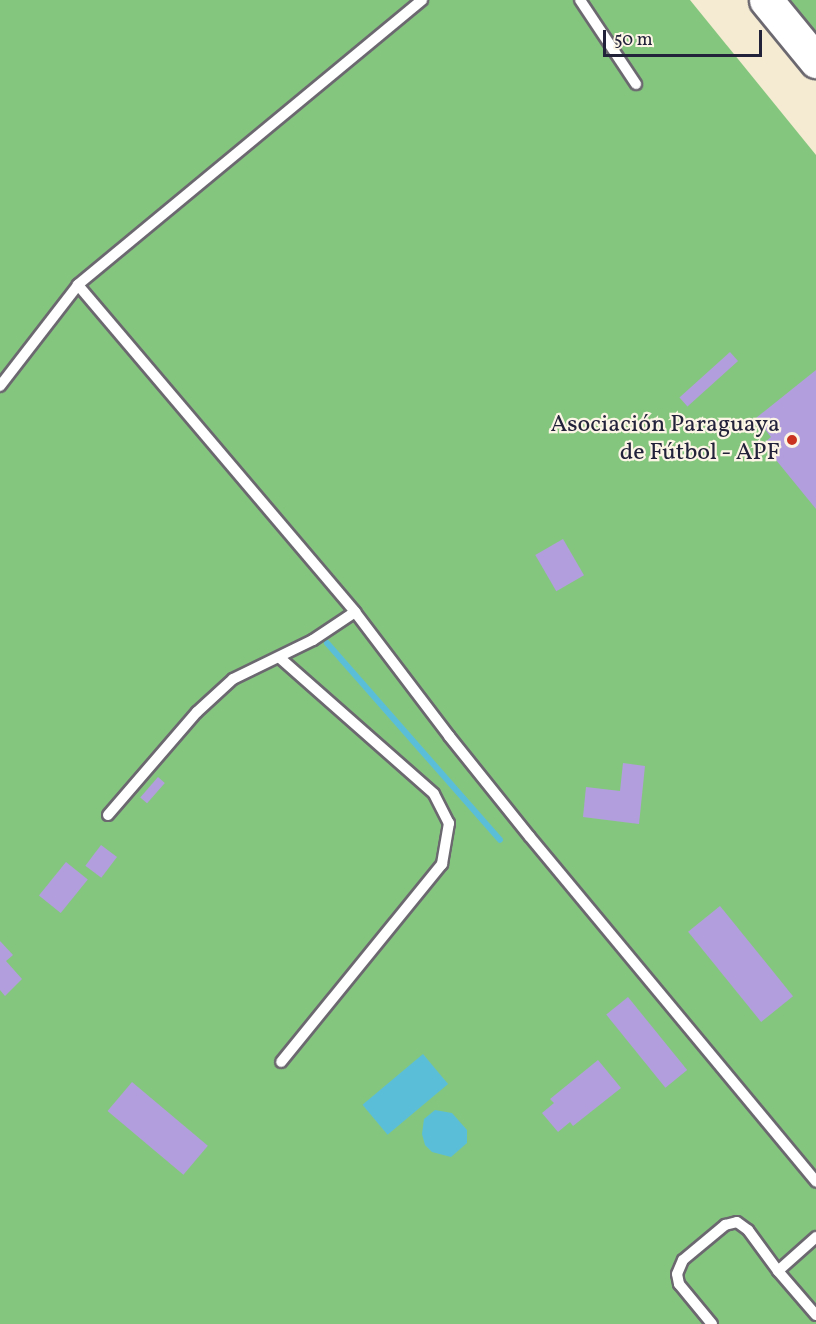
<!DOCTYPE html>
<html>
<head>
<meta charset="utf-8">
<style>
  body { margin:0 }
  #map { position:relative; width:816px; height:1324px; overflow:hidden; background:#f4ebd2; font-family:Vollkorn,serif }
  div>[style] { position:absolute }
  .green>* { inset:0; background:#85c67f }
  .water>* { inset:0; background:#5abed8; transform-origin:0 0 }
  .stream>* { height:6px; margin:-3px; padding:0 3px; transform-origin:3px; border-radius:3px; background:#5abed8 }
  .building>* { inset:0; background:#b29edd; transform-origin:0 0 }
  .roads { filter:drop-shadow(2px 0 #6c6870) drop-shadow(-2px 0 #6c6870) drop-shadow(0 2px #6c6870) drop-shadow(0 -2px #6c6870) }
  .service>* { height:10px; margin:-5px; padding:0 5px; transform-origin:5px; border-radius:5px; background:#fff }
  .motorway>* { height:33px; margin:-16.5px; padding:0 16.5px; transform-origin:16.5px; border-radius:16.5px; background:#fff }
  .dots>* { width:16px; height:16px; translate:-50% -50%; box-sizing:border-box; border:3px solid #fcf5e5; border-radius:50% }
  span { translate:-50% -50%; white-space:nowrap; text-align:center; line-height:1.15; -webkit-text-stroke:4.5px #fcf5e5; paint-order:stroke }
  .poi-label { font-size:24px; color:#22223b }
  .right { translate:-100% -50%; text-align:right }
  .scale { position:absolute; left:603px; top:30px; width:159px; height:27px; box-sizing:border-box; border:3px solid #22223b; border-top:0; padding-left:8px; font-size:18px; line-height:21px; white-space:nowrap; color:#22223b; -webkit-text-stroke:4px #fcf5e5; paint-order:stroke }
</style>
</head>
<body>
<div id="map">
  <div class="green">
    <div style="clip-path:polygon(0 0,690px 0,816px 155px,816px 1324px,0 1324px)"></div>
    <div style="clip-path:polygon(785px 0,816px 0,816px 38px)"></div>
  </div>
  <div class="water">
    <div style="left:423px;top:1054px;width:39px;height:79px;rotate:50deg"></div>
    <div style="clip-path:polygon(435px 1110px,452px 1113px,467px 1130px,467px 1143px,451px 1157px,432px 1152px,425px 1145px,422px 1134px,424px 1119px)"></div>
  </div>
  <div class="stream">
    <div style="left:327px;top:643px;width:262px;rotate:48.7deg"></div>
  </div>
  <div class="building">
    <div style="left:730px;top:352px;width:12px;height:68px;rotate:48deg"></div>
    <div style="clip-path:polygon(816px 370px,816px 509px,763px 444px,771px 437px,756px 418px)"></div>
    <div style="left:563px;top:539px;width:42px;height:32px;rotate:60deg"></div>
    <div style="clip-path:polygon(623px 763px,645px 766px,639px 824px,583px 817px,586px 787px,620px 791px)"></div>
    <div style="left:158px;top:777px;width:9px;height:27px;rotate:41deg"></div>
    <div style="left:101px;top:845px;width:20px;height:26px;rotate:37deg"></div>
    <div style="left:66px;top:862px;width:28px;height:43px;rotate:39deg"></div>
    <div style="left:720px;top:906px;width:116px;height:41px;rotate:51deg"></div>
    <div style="clip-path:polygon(0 941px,13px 955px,6px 961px,22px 979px,5px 996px,0 990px)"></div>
    <div style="left:628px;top:997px;width:94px;height:28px;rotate:51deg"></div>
    <div style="clip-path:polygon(598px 1060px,621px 1088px,573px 1126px,570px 1122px,558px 1132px,542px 1113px,554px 1103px,550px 1099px)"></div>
    <div style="left:132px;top:1082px;width:99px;height:38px;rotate:40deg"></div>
  </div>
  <div class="roads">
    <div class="service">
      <div style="left:422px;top:0;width:447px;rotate:140.4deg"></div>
      <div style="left:78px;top:285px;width:429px;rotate:49.7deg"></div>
      <div style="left:355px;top:612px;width:156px;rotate:52.8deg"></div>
      <div style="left:449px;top:736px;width:129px;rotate:51.3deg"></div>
      <div style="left:530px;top:837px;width:448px;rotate:50.3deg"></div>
      <div style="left:580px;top:0;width:101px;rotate:56.3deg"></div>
      <div style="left:0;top:386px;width:128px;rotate:-52.3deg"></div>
      <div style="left:280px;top:658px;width:205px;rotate:41.4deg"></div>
      <div style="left:434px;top:794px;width:33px;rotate:63deg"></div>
      <div style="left:449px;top:823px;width:42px;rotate:99.7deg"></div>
      <div style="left:442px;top:864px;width:255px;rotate:129.1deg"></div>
      <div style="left:108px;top:815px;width:136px;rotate:-49.2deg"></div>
      <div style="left:197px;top:712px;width:49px;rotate:-42.5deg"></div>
      <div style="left:233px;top:679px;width:89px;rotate:-26deg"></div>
      <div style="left:313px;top:640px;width:50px;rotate:-33.7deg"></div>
      <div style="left:778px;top:1271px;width:51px;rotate:-41.8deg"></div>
      <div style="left:712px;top:1324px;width:52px;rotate:-129.5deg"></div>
      <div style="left:679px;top:1284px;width:10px;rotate:-101deg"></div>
      <div style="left:677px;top:1274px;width:15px;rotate:-67deg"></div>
      <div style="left:683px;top:1260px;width:55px;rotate:-39.8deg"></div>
      <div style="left:725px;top:1225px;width:12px;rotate:-14deg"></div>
      <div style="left:737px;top:1222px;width:14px;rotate:36deg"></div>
      <div style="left:748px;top:1230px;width:51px;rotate:53.8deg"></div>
      <div style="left:778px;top:1271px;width:58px;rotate:49.2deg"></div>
    </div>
    <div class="motorway">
      <div style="left:766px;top:0;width:79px;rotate:50.7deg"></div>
    </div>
  </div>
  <div class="dots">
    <div style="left:792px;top:440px;background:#c8321e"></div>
  </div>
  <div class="poi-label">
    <span class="right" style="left:780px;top:440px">Asociación Paraguaya<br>de Fútbol - APF</span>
  </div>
  <div class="scale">50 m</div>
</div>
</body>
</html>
